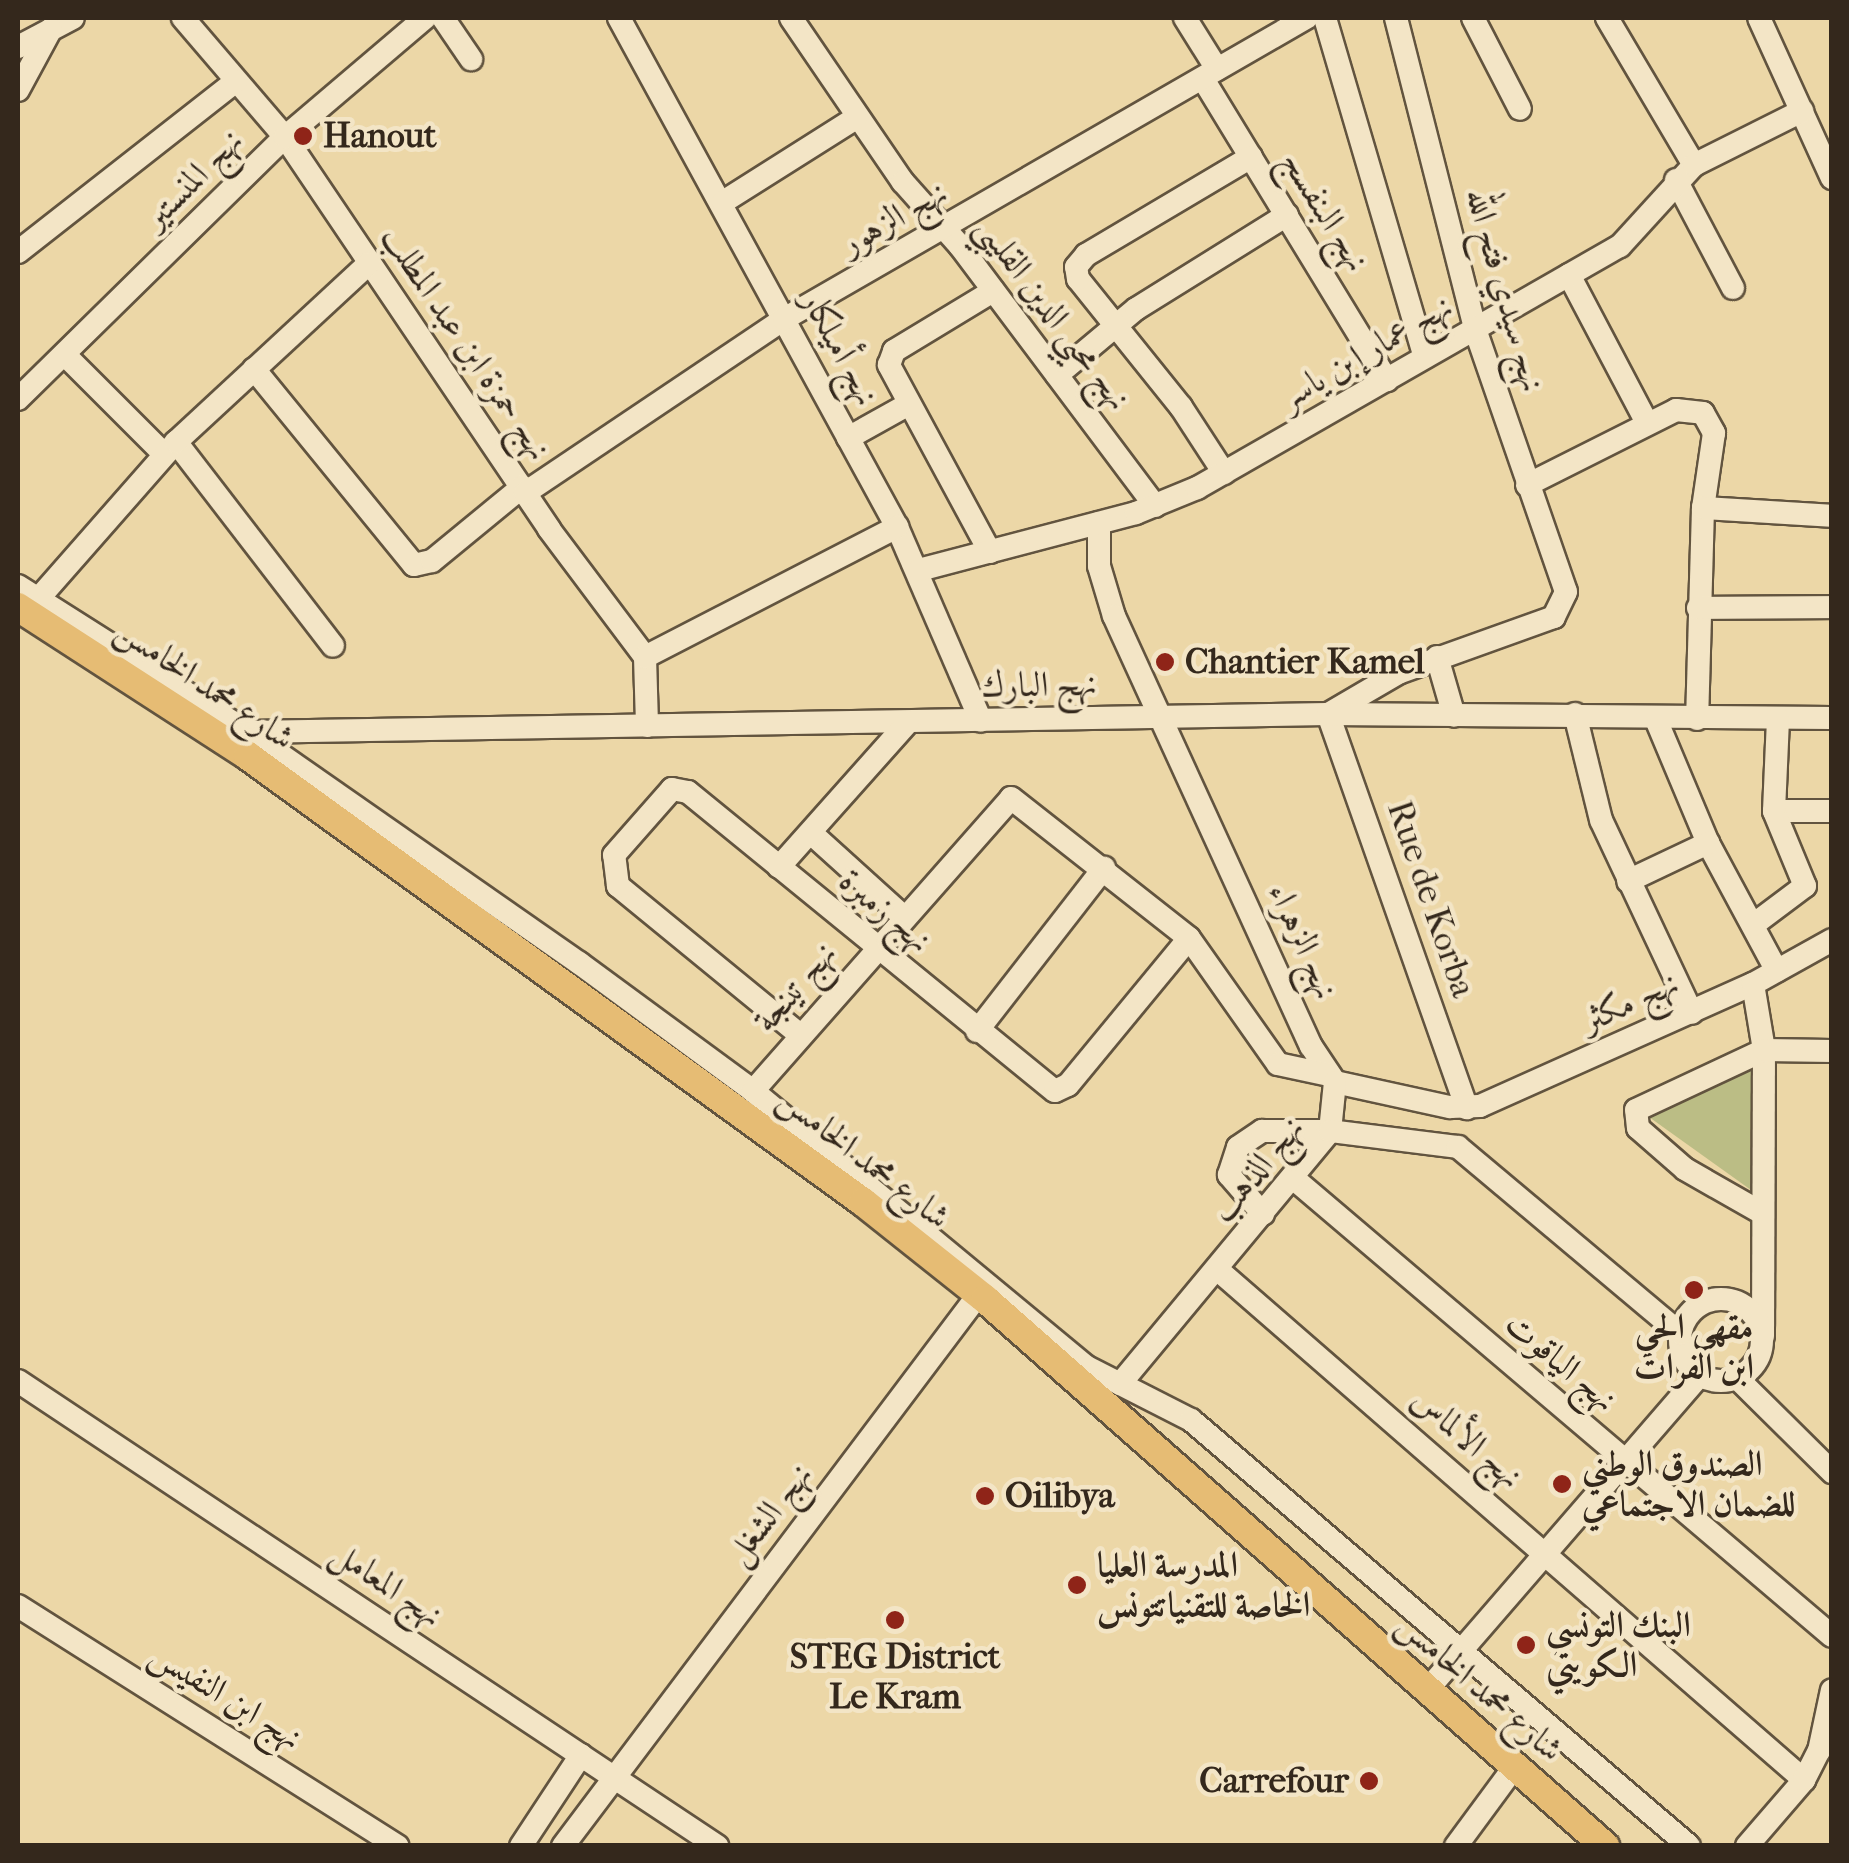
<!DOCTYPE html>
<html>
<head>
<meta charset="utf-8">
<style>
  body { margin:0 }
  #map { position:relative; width:1849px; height:1863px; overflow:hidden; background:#ecd7a7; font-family:"IM FELL French Canon",Amiri,serif }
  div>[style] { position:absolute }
  .green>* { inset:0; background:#bbbd85 }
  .roads { filter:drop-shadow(2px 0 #62543f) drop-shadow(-2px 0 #62543f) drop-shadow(0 2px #62543f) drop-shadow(0 -2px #62543f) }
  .minor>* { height:22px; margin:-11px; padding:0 11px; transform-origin:11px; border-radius:11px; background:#f3e5c6 }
  .minor>.ring { margin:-11px; padding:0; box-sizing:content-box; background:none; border:22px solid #f3e5c6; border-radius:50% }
  .major>* { height:28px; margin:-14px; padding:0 14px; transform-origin:14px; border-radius:14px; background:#e6bc74 }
  .dots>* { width:28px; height:28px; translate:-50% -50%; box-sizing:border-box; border:5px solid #f3e5c6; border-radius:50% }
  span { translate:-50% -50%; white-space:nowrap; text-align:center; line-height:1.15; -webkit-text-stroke:9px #f3e5c6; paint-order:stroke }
  .poi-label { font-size:35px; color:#34281c; font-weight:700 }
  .left { translate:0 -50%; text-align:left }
  .right { translate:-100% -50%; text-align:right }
  .street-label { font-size:35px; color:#34281c }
  .frame { position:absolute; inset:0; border:20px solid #34281c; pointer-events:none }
</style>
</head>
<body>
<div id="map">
  <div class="green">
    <div style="clip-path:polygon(1754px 1062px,1751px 1190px,1642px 1112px)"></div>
  </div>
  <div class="roads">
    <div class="minor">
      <div style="left:183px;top:18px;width:157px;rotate:49.4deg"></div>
      <div style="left:285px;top:137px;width:473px;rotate:56deg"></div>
      <div style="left:549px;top:529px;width:160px;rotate:53.1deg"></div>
      <div style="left:645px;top:657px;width:69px;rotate:88.3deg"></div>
      <div style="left:443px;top:18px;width:50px;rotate:55.7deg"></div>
      <div style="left:619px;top:18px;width:580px;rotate:61.36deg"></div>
      <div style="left:897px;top:527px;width:211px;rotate:66.6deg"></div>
      <div style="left:791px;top:18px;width:199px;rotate:55.7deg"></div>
      <div style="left:903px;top:182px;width:86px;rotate:48.3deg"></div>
      <div style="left:960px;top:246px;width:325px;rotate:53.1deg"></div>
      <div style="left:1185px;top:18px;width:60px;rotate:57.9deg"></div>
      <div style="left:1325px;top:18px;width:353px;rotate:73.6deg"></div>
      <div style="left:1396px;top:18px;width:321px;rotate:75.7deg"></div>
      <div style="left:1475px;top:329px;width:278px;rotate:70.9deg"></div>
      <div style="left:1566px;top:592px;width:28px;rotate:116deg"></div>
      <div style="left:1554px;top:617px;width:164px;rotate:160.3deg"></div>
      <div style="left:1400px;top:672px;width:83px;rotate:149.7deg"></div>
      <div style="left:1328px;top:714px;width:418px;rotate:70.6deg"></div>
      <div style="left:1473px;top:18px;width:102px;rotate:62.7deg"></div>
      <div style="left:1607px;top:18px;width:171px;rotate:59.4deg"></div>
      <div style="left:1759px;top:18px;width:176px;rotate:65.5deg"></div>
      <div style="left:18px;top:47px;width:62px;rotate:-27.8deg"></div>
      <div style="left:1203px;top:79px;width:353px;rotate:58.6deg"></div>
      <div style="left:18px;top:90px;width:69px;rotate:-61.6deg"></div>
      <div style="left:1676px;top:180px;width:122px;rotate:62.2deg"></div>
      <div style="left:723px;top:202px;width:157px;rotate:-32.3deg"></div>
      <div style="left:18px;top:252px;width:277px;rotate:-38.1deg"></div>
      <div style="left:1569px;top:275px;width:167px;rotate:62.2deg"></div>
      <div style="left:65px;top:355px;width:140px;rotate:45deg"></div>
      <div style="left:254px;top:369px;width:253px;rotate:50.8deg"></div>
      <div style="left:414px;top:565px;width:18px;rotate:-13deg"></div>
      <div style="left:432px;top:561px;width:117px;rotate:-39.4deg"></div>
      <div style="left:1057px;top:375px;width:103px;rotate:-39.9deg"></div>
      <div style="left:1136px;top:309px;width:178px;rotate:-31.9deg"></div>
      <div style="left:18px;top:399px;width:374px;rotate:-44.5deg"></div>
      <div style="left:285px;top:137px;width:184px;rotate:-40.4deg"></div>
      <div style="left:848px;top:438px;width:68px;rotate:-29.2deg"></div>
      <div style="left:176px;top:442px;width:257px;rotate:52.4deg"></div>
      <div style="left:1224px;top:473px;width:79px;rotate:-123.1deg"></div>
      <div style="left:1181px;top:407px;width:164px;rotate:-128.8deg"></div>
      <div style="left:1078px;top:279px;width:12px;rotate:-99deg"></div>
      <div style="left:1076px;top:267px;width:16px;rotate:-50deg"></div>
      <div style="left:1086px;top:255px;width:192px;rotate:-30.7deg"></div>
      <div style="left:1527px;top:485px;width:167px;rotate:-26.7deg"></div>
      <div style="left:1676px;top:410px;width:27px;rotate:6deg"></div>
      <div style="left:1703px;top:413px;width:23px;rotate:61deg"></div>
      <div style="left:1714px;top:433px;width:76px;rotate:98.3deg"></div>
      <div style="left:1703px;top:508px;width:211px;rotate:91.6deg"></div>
      <div style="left:525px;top:493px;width:312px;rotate:-33.9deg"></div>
      <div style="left:784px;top:319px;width:603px;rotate:-29.97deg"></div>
      <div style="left:1703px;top:508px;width:129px;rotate:3.5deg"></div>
      <div style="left:1099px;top:523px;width:43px;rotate:90deg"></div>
      <div style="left:1099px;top:566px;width:52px;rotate:73.3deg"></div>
      <div style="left:1114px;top:616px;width:473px;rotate:65.4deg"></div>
      <div style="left:1311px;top:1046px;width:43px;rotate:56.3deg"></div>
      <div style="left:1335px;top:1082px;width:118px;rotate:12.3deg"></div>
      <div style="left:1450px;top:1107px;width:30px;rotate:-2deg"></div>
      <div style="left:1480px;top:1106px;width:299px;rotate:-24.1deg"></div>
      <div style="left:1753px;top:984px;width:90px;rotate:-29.1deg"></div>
      <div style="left:990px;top:552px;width:213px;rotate:-118.4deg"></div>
      <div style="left:889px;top:365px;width:15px;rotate:-70deg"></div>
      <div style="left:894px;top:351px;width:116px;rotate:-31.2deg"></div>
      <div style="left:919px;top:570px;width:224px;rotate:-14.7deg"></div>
      <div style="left:1136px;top:513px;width:66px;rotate:-22.3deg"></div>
      <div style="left:1197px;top:488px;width:487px;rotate:-29.8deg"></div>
      <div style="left:1620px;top:246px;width:110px;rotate:-47.6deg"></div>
      <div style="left:1694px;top:165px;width:121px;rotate:-26.6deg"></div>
      <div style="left:18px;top:586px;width:272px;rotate:32.4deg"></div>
      <div style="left:248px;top:732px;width:404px;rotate:34.9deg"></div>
      <div style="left:579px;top:963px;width:216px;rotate:36.3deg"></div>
      <div style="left:753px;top:1091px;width:431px;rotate:39.6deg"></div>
      <div style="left:1085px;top:1366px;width:119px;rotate:27deg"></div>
      <div style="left:1191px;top:1420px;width:655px;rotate:40.54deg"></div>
      <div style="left:39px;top:598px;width:208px;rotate:-48.7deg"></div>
      <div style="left:176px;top:442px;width:263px;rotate:-42.8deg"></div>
      <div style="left:1698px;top:608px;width:134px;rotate:-0.4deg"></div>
      <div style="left:645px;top:657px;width:284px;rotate:-27.3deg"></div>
      <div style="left:1437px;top:657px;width:61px;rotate:73.9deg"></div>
      <div style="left:1575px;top:714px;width:109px;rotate:76.2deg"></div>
      <div style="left:1601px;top:820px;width:213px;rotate:64.8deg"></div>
      <div style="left:1655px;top:717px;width:137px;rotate:67.2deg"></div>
      <div style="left:1708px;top:843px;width:145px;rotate:61.7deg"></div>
      <div style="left:248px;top:732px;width:1080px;rotate:-0.95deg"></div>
      <div style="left:1328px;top:714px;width:504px;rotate:0.45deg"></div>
      <div style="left:1774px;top:811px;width:58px"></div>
      <div style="left:811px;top:833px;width:124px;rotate:42.1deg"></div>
      <div style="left:779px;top:867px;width:194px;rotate:-48.3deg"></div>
      <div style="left:1628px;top:881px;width:89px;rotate:-25.4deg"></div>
      <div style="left:1753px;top:925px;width:65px;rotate:-36.9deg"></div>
      <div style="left:1805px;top:886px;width:81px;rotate:-112.5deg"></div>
      <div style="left:1774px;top:811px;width:93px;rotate:-87.5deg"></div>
      <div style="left:1753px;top:984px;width:67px;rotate:80.5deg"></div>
      <div style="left:1764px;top:1050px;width:286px;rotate:90.2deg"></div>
      <div style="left:977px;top:1031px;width:207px;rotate:-52.1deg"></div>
      <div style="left:799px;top:1034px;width:234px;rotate:-140.7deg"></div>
      <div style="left:618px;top:886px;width:31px;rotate:-97deg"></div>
      <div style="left:614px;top:855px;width:88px;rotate:-48.7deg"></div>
      <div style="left:672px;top:789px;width:16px;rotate:11deg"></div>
      <div style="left:688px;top:792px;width:473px;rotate:39.2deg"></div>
      <div style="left:1055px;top:1091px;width:14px;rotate:-25deg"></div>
      <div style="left:1068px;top:1085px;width:190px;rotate:-50.5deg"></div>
      <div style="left:753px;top:1091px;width:390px;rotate:-48.6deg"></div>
      <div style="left:1011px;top:798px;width:226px;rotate:38.2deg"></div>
      <div style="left:1189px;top:938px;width:154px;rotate:54.8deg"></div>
      <div style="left:1278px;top:1064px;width:52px;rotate:12.2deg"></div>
      <div style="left:1293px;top:1178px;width:707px;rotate:40.36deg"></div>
      <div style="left:1762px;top:1213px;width:89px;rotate:-150.3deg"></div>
      <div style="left:1685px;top:1169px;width:62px;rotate:-138.9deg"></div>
      <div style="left:1638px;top:1128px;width:18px;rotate:-96deg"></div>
      <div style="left:1636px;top:1110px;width:141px;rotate:-25.1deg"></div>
      <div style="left:1764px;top:1050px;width:68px;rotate:0.8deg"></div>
      <div style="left:1263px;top:1214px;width:52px;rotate:-131.1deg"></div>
      <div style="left:1229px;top:1175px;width:29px;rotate:-72deg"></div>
      <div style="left:1238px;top:1147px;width:29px;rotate:-34deg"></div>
      <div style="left:1262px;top:1131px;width:68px"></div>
      <div style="left:1330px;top:1131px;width:49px;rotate:-84.2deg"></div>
      <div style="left:1218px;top:1270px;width:777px;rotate:41.03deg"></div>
      <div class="ring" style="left:1680px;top:1299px;width:60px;height:60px"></div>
      <div style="left:1737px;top:1378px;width:134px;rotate:44.7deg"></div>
      <div style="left:18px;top:1381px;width:840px;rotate:33.63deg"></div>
      <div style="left:1120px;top:1384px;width:329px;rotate:-50.3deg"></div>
      <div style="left:1330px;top:1131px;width:129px;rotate:7.1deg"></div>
      <div style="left:1458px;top:1147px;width:290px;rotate:40deg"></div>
      <div style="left:18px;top:1606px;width:449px;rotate:32.3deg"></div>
      <div style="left:1428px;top:1689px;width:415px;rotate:-49.1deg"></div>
      <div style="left:521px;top:1846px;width:109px;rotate:-56.6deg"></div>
      <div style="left:563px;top:1846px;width:691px;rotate:-53deg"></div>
      <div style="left:1456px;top:1846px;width:99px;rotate:-53.6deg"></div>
      <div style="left:1747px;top:1846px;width:87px;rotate:-49.2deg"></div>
      <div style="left:1804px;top:1780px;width:33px;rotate:-63deg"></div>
      <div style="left:1819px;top:1751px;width:62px;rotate:-78deg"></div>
    </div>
    <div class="major">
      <div style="left:18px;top:607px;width:274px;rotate:32.9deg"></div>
      <div style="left:248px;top:756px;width:760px;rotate:35.95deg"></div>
      <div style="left:863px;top:1202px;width:156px;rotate:38.5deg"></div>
      <div style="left:985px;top:1299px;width:827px;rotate:41.42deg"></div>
    </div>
  </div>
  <div class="dots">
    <div style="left:303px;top:136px;background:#8f2418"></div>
    <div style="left:1165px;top:662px;background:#8f2418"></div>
    <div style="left:1694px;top:1290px;background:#8f2418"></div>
    <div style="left:1562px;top:1484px;background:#8f2418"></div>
    <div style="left:985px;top:1496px;background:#8f2418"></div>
    <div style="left:1077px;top:1585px;background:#8f2418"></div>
    <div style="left:895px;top:1620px;background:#8f2418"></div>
    <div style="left:1526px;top:1645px;background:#8f2418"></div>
    <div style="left:1369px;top:1781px;background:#8f2418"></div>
  </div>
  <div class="poi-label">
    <span class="left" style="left:323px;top:136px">Hanout</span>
    <span class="left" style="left:1185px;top:662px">Chantier Kamel</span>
    <span style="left:1694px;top:1347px">مقهى الحي<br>ابن الفرات</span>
    <span class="left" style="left:1582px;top:1484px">الصندوق الوطني<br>للضمان الاجتماعي</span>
    <span class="left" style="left:1005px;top:1496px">Oilibya</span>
    <span class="left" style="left:1097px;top:1585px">المدرسة العليا<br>الخاصة للتقنياتتونس</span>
    <span class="left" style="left:1546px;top:1645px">البنك التونسي<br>الكويتي</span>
    <span style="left:895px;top:1677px">STEG District<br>Le Kram</span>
    <span class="right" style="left:1349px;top:1781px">Carrefour</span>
  </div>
  <div class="street-label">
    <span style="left:193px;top:179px;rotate:-45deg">نهج المنستير</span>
    <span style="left:1325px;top:211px;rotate:58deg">نهج البنفسج</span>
    <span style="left:894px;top:218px;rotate:-29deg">نهج الزهور</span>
    <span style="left:1505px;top:290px;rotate:74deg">نهج سيدي فتح الله</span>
    <span style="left:1053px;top:313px;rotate:53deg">نهج محيي الدين القليبي</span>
    <span style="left:466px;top:343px;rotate:56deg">نهج حمزة ابن عبد المطلب</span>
    <span style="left:840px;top:348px;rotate:62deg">نهج أميلكار</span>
    <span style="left:1366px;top:352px;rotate:-30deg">نهج عمار إبن ياسر</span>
    <span style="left:205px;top:684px;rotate:34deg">شارع محمد الخامس</span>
    <span style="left:1039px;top:685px;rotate:-1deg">نهج البارك</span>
    <span style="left:1431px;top:899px;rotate:71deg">Rue de Korba</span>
    <span style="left:885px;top:911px;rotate:40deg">نهج زمبرة</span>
    <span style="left:1303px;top:941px;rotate:66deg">نهج الزهراء</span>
    <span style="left:795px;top:987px;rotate:-49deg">نهج تينجة</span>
    <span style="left:1630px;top:1002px;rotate:-24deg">نهج مكثر</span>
    <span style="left:864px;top:1158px;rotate:38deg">شارع محمد الخامس</span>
    <span style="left:1257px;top:1169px;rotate:-50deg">نهج الذهب</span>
    <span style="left:1561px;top:1362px;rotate:40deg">نهج الياقوت</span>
    <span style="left:1467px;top:1438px;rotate:41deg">نهج الألماس</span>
    <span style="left:769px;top:1514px;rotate:-52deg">نهج الشغل</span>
    <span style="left:387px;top:1584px;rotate:34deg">نهج المعامل</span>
    <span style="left:1480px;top:1687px;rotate:41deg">شارع محمد الخامس</span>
    <span style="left:226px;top:1696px;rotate:32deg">نهج ابن النفيس</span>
  </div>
  <div class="frame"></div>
</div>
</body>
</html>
